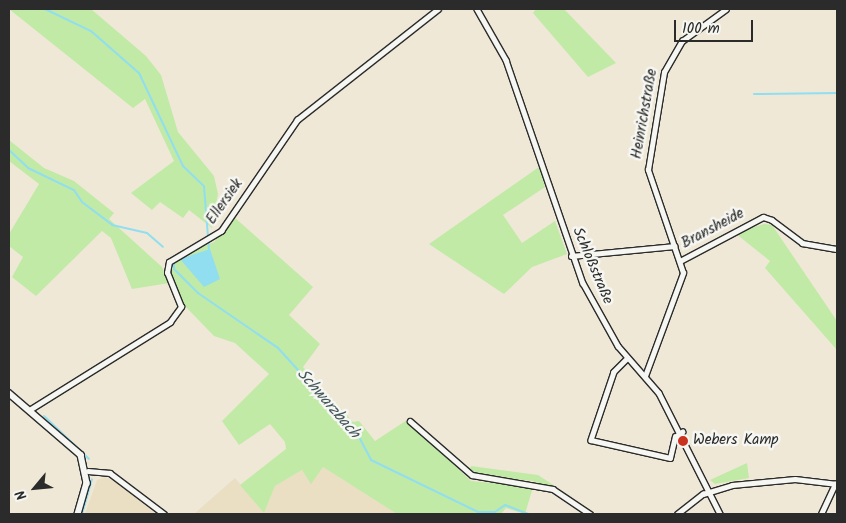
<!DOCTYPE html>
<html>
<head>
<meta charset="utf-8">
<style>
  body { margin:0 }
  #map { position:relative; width:846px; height:523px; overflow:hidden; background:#efe8d6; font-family:Kalam,sans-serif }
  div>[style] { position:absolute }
  .built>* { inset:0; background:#eadec3 }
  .green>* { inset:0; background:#c0eaa6 }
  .water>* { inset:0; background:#91def0 }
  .stream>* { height:2px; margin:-1px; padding:0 1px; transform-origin:1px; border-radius:1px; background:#91def0 }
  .roads { filter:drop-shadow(1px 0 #2b2b2b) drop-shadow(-1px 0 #2b2b2b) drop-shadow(0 1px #2b2b2b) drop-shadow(0 -1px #2b2b2b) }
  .minor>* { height:4.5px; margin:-2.25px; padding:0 2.25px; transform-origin:2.25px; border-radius:2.25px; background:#f6f6f2 }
  .tertiary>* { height:5.5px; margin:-2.75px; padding:0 2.75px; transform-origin:2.75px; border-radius:2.75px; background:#f6f6f2 }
  .dots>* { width:14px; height:14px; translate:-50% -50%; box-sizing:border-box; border:2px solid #f6f6f2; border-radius:50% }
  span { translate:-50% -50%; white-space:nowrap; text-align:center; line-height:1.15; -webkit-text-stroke:5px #f6f6f2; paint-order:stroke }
  .street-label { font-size:15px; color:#2b2b2b }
  .poi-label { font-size:15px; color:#2b2b2b }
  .left { translate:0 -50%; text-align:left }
  .water-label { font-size:16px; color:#44585c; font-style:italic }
  .frame { position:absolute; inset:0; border:10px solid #2b2b2b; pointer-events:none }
  .north { position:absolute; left:10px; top:463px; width:50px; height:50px; -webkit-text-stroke:4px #f6f6f2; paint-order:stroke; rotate:242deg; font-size:14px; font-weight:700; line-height:20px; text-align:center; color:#2b2b2b }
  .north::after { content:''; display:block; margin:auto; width:18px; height:22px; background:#2b2b2b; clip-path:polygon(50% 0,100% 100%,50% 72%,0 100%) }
  .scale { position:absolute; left:674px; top:20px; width:79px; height:22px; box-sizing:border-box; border:2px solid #2b2b2b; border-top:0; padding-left:6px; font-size:15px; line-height:18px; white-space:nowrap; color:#2b2b2b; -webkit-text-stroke:4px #f6f6f2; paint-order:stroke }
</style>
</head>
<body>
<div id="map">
  <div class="built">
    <div style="clip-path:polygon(323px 467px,397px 514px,194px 514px,235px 478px,264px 513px,275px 486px,302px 470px,311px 483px)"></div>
    <div style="clip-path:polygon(106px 477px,115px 482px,156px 514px,85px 514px,97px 480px)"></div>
  </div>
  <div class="green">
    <div style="clip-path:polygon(9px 9px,91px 9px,146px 56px,161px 75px,178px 132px,214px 176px,218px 194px,212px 228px,189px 210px,183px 218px,160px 202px,152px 210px,131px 193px,174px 161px,145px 99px,133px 108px)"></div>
    <div style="clip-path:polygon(536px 9px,564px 9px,616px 63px,588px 77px,533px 13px)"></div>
    <div style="clip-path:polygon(9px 140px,44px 168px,74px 181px,114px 213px,109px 219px,162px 267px,169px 283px,132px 289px,111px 238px,102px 231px,36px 296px,12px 277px,23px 257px,9px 246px,9px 234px,39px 184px,9px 161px)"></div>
    <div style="clip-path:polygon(539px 167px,545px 187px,503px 215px,522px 243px,555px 221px,567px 254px,532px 267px,504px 294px,429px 244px)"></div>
    <div style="clip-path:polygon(234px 217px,313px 287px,289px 315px,320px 344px,303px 367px,353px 422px,359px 421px,375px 441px,407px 420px,471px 481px,533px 487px,525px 514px,506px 508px,501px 514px,397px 514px,323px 467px,311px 484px,302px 470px,275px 486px,264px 513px,240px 485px,286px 449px,285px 442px,270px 424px,239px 445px,222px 421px,269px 374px,235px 343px,214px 336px,184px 305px,170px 270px,171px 263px,188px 252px,214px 242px)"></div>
    <div style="clip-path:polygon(764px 224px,772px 225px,837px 321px,837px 350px,765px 268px,770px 261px,735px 233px)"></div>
    <div style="clip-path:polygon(747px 463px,749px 478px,715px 484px,710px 480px)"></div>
    <div style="clip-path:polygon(471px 466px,538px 475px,573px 498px,533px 481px,484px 476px,470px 470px)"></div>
  </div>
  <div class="water">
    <div style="clip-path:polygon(210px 249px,220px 279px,204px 287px,180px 259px)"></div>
  </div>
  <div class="stream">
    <div style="left:45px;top:9px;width:51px;rotate:25.6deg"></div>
    <div style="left:91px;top:31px;width:64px;rotate:41.2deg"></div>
    <div style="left:139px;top:73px;width:103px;rotate:64.7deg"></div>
    <div style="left:183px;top:166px;width:29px;rotate:44deg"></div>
    <div style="left:204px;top:186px;width:64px;rotate:85.5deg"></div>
    <div style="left:754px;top:94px;width:83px;rotate:-0.7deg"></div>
    <div style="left:9px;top:150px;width:26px;rotate:43deg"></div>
    <div style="left:28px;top:168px;width:51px;rotate:25.6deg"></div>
    <div style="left:74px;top:190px;width:14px;rotate:56deg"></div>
    <div style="left:82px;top:202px;width:38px;rotate:37deg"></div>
    <div style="left:112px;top:225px;width:36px;rotate:13deg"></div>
    <div style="left:147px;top:233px;width:21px;rotate:41deg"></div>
    <div style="left:174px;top:261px;width:8px;rotate:90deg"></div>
    <div style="left:174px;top:269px;width:34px;rotate:45deg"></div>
    <div style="left:198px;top:293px;width:97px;rotate:34.5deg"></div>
    <div style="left:278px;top:348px;width:120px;rotate:47.7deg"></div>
    <div style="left:359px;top:437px;width:26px;rotate:62deg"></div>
    <div style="left:371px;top:460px;width:119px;rotate:25.9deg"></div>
    <div style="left:478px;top:512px;width:17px"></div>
    <div style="left:495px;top:512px;width:12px;rotate:-35deg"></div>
    <div style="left:505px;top:505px;width:25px;rotate:21deg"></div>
    <div style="left:9px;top:398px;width:14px;rotate:36deg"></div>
    <div style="left:44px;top:416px;width:62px;rotate:43.7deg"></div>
    <div style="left:82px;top:514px;width:36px;rotate:-74deg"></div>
  </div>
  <div class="roads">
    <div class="minor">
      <div style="left:477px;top:9px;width:59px;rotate:60.4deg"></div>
      <div style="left:506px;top:60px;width:236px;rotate:71deg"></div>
      <div style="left:583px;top:283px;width:72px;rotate:60.9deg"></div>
      <div style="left:618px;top:346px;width:62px;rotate:48.9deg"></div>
      <div style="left:659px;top:393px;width:136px;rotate:63.2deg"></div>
      <div style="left:571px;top:256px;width:104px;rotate:-5.5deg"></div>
      <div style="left:680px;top:261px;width:94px;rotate:-27.9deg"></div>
      <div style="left:763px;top:217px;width:9px;rotate:18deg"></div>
      <div style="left:772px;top:220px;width:38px;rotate:37deg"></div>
      <div style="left:802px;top:243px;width:36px;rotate:10deg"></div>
      <div style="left:628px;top:358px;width:20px;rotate:135deg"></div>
      <div style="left:614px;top:372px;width:72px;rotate:108.7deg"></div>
      <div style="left:591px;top:440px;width:81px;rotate:12.8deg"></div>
      <div style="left:670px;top:458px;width:22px;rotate:-77deg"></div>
      <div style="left:675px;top:437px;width:9px;rotate:-36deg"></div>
      <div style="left:645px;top:376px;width:110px;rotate:-69.7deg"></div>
      <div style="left:683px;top:273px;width:109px;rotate:-108.8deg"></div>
      <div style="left:648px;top:170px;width:99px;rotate:-80.7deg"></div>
      <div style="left:664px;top:72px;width:36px;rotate:-60deg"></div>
      <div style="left:682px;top:41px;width:54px;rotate:-36deg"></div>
      <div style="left:31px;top:409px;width:164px;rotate:-32deg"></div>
      <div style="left:170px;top:322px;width:19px;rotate:-54deg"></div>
      <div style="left:181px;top:307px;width:37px;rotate:-112deg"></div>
      <div style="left:167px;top:273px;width:11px;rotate:-80deg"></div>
      <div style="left:169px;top:262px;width:61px;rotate:-30.8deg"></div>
      <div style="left:221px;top:231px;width:135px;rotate:-55.6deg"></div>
      <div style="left:297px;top:120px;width:179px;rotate:-38.2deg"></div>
      <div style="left:410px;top:421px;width:82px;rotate:41.1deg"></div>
      <div style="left:472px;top:475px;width:82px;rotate:9.8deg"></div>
      <div style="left:553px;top:489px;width:45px;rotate:34deg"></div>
      <div style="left:88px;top:471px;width:22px;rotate:5deg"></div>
      <div style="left:110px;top:473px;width:68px;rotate:37.2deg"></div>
      <div style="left:677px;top:514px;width:33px;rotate:-38deg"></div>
      <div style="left:703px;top:494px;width:30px;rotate:-17deg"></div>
      <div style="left:732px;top:485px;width:63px;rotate:-5.4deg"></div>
      <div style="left:795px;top:479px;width:42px;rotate:6.8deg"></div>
      <div style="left:821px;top:514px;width:33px;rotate:-65deg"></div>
    </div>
    <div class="tertiary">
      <div style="left:9px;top:393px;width:95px;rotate:40.7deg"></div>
      <div style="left:81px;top:455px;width:29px;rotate:78deg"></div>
      <div style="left:87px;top:483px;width:32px;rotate:106deg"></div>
    </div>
  </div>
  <div class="dots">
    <div style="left:683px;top:441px;background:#c8321e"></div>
  </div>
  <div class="street-label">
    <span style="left:645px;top:114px;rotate:-80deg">Heinrichstraße</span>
    <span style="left:225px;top:202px;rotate:-55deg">Ellersiek</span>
    <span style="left:713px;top:229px;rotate:-28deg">Bransheide</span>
    <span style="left:592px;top:266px;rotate:67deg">Schloßstraße</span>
  </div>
  <div class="poi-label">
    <span class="left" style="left:693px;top:441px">Webers Kamp</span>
  </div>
  <div class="water-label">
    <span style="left:328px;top:404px;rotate:49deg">Schwarzbach</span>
  </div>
  <div class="frame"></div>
  <div class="north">N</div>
  <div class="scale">100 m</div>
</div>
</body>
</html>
